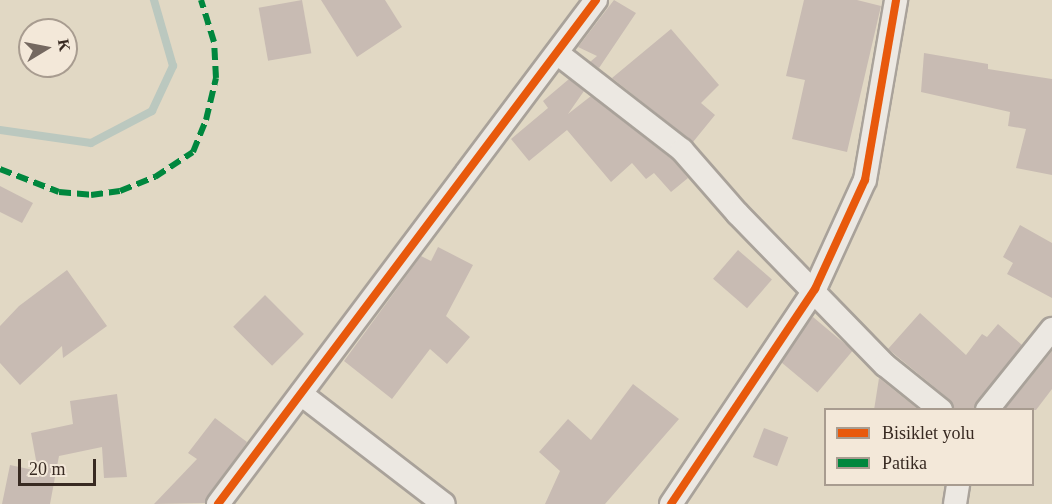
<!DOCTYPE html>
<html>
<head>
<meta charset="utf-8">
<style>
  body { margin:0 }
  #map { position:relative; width:1052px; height:504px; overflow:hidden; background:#e3dcd2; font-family:"Times New Roman",serif }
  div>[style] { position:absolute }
  .farmland>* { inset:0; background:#e1d8c4 }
  .stream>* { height:8px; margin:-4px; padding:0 4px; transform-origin:4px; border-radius:4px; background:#bbc8bf }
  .building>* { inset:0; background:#c8bbb3; transform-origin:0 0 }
  .roads { filter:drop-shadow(2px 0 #a9a29a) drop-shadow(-2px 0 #a9a29a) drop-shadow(0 2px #a9a29a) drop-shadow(0 -2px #a9a29a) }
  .street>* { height:22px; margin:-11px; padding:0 11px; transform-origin:11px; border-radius:11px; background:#ece8e2 }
  .quiet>* { height:6px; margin-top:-3px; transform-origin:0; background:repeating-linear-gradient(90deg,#00873e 0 12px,transparent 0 18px) }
  .cycleway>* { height:8px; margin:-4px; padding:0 4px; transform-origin:4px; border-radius:4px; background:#e8590c }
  span { translate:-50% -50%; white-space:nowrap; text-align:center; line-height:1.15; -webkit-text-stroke:5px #f3e8d9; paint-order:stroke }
  .legend { position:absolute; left:824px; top:408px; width:210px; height:78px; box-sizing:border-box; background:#f3e8d9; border:2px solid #a89c90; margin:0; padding:8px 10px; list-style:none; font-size:18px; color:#382a22 }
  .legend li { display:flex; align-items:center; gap:12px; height:30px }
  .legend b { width:30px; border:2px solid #a89c90 }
  .north { position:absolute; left:18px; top:18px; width:60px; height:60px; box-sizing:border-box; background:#f3e8d9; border:2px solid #a89c90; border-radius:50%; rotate:80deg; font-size:16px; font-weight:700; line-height:24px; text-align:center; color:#382a22 }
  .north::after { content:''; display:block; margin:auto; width:21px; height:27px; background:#746860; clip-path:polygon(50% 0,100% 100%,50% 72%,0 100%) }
  .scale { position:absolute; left:18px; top:459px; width:78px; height:27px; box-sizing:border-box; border:3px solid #382a22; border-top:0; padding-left:8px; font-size:18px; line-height:21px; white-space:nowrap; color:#382a22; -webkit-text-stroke:4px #f3e8d9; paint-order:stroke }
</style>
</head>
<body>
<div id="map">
  <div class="farmland">
    <div style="clip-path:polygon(evenodd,0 0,1052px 0,1052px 504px,0 504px,0 0,30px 30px,66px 30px,66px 66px,30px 66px,30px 30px,0 0,826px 410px,1032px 410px,1032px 484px,826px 484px,826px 410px)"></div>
  </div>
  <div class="stream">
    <div style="left:0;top:130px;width:92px;rotate:8.1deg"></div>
    <div style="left:91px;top:143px;width:69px;rotate:-27.7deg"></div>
    <div style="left:152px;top:111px;width:50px;rotate:-65deg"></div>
    <div style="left:173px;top:66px;width:69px;rotate:-106.1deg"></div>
  </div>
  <div class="building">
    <div style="left:302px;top:0;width:54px;height:44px;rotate:80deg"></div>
    <div style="clip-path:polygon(321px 0,385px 0,402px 27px,357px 57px)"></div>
    <div style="clip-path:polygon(614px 0,636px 13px,599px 68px,590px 62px,597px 56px,578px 47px)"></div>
    <div style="clip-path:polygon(804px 0,857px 0,881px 6px,847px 152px,792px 139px,805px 80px,786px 76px)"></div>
    <div style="clip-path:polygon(671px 29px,719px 85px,701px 103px,715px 115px,693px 142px,612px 78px)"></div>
    <div style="clip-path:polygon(924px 53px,988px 64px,988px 69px,1052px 79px,1052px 175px,1016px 168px,1026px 129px,1008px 126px,1010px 112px,921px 92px)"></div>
    <div style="clip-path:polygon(569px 79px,584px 91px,568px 114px,591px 96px,673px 160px,688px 178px,671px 192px,654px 173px,646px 179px,632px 163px,611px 182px,567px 130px,529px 161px,511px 139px,548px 108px,543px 101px)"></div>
    <div style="clip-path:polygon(0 186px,33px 203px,22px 223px,0 212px)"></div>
    <div style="clip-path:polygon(1020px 225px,1052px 243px,1052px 298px,1007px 274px,1013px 263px,1003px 257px)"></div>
    <div style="clip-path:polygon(438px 247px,473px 265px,446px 316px,470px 337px,447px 364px,430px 349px,392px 399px,344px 361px,421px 256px,431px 261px)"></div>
    <div style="left:738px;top:250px;width:45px;height:38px;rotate:41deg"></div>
    <div style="clip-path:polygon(67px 270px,107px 326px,63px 358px,62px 346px,20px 385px,0 363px,0 326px,19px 306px)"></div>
    <div style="left:265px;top:295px;width:55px;height:45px;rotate:45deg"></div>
    <div style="clip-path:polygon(920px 313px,966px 355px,982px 334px,987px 337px,998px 324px,1022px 345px,973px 410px,954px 410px,949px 399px,888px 349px)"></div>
    <div style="left:813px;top:317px;width:52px;height:55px;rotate:40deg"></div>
    <div style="clip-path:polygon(1052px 351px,1052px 389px,1036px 410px,1005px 409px)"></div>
    <div style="clip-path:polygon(879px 378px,919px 410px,874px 410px)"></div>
    <div style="clip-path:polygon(633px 384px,679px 419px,605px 504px,545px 504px,560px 471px,539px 452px,568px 419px,591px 440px)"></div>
    <div style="clip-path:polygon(117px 394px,127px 477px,104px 478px,102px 447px,59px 456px,50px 504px,2px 504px,10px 465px,38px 471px,31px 433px,73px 424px,70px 401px)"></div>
    <div style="clip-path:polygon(215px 418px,247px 442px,205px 503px,154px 504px,197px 459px,188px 453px)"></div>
    <div style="left:764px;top:428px;width:26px;height:31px;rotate:21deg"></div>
  </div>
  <div class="roads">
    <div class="street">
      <div style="left:557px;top:53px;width:158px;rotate:37.8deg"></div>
      <div style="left:682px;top:150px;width:84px;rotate:48.9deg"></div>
      <div style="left:737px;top:213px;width:212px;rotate:45.8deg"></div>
      <div style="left:885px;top:365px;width:72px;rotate:38.8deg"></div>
      <div style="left:301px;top:394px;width:180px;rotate:37.6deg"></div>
      <div style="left:987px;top:410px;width:104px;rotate:-51.3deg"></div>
      <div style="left:218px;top:504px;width:630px;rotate:-53.13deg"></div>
      <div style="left:671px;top:504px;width:259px;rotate:-56.2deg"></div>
      <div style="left:815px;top:289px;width:120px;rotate:-65.4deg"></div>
      <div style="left:865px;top:180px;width:183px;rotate:-80.2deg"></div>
      <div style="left:955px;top:504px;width:20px;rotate:-81deg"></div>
    </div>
  </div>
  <div class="quiet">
    <div style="left:0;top:169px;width:63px;rotate:21.3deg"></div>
    <div style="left:59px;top:192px;width:32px;rotate:5deg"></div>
    <div style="left:91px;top:195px;width:29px;rotate:-8deg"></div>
    <div style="left:120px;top:191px;width:38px;rotate:-22deg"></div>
    <div style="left:155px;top:177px;width:45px;rotate:-33.3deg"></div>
    <div style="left:193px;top:152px;width:35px;rotate:-68deg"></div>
    <div style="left:206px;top:120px;width:43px;rotate:-76.6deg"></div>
    <div style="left:216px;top:78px;width:36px;rotate:-93deg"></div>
    <div style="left:214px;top:42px;width:44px;rotate:-107.2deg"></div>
  </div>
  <div class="cycleway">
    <div style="left:218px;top:504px;width:630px;rotate:-53.13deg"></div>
    <div style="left:671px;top:504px;width:259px;rotate:-56.2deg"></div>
    <div style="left:815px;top:289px;width:120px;rotate:-65.4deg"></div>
    <div style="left:865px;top:180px;width:183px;rotate:-80.2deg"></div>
  </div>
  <ul class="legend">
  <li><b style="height:8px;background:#e8590c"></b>Bisiklet yolu</li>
  <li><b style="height:8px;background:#00873e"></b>Patika</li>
  </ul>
  <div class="north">K</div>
  <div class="scale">20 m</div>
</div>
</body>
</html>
